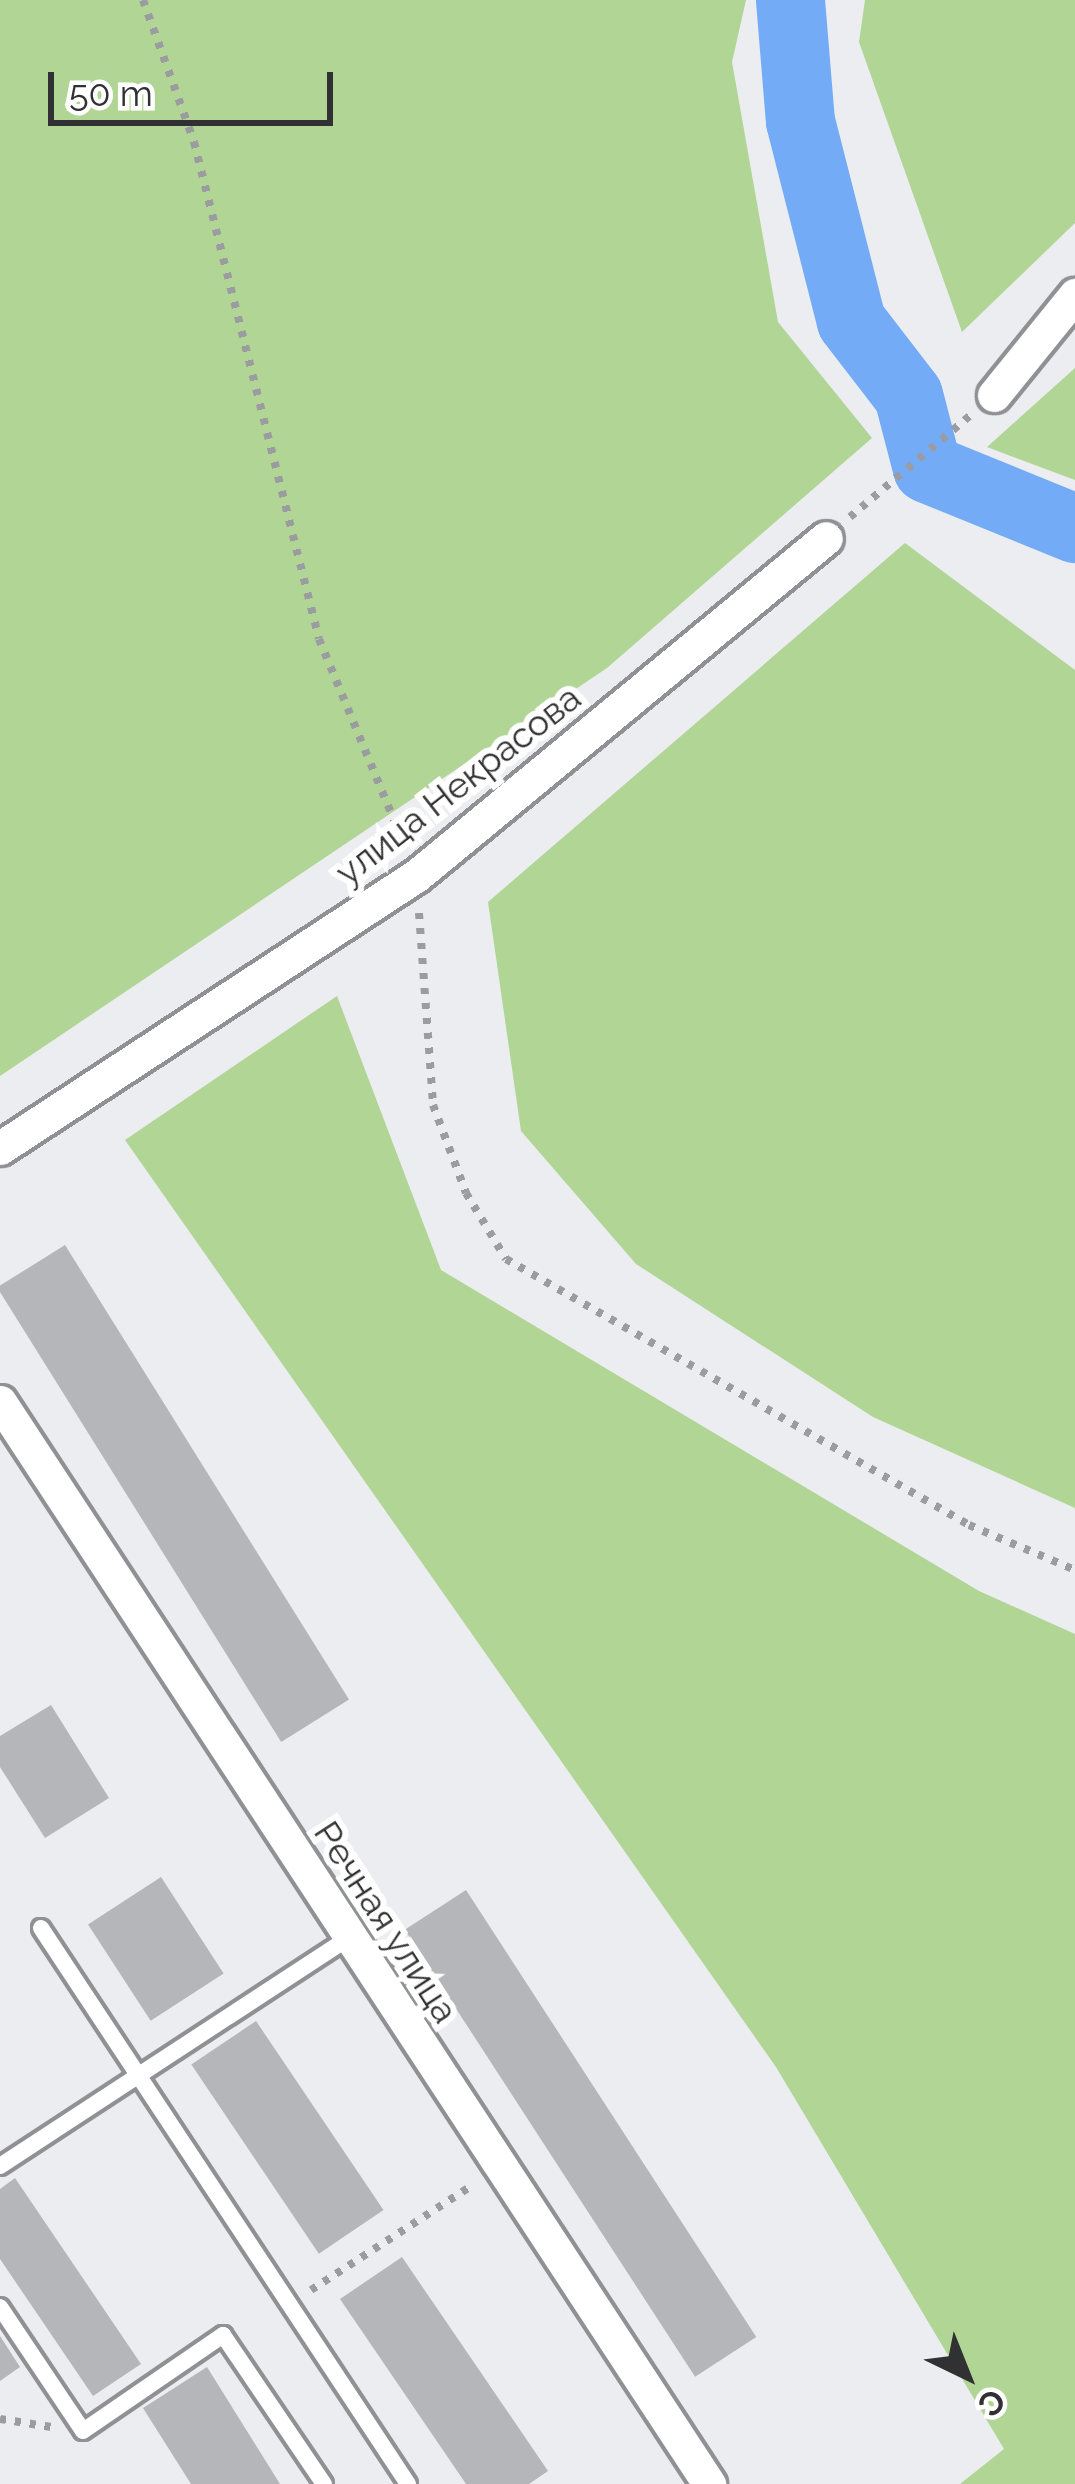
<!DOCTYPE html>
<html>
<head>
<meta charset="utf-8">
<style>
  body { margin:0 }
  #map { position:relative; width:1075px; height:2484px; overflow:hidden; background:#ebedf0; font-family:Raleway,sans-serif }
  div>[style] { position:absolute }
  .green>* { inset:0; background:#b0d594 }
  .river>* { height:69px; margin:-34.5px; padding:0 34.5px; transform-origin:34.5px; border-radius:34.5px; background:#73abf7 }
  .building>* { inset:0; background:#b4b6b9; transform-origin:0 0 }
  .path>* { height:8px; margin-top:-4px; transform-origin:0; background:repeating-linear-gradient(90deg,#9b9c9f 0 6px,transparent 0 15px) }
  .roads { filter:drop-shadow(3px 0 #8f9194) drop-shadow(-3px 0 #8f9194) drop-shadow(0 3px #8f9194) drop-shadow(0 -3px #8f9194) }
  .lane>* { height:16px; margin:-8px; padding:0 8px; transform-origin:8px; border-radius:8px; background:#fff }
  .street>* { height:33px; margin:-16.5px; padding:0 16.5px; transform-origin:16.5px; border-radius:16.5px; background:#fff }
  span { translate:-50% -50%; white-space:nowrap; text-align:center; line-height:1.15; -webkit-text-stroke:12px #fff; paint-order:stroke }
  .street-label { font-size:36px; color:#313133 }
  .north { position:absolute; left:907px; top:2316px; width:120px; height:120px; -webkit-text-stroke:9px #fff; paint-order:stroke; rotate:137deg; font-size:33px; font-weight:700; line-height:48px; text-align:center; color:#313133 }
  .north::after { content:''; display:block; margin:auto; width:42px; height:54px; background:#313133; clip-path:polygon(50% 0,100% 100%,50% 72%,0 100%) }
  .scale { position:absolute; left:48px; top:72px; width:285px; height:54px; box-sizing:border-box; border:6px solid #313133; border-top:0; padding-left:15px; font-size:36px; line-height:42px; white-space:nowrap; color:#313133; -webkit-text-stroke:9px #fff; paint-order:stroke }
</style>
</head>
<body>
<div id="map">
  <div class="green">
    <div style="clip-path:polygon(0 0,746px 0,732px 62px,778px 322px,872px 438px,607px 668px,0 1076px)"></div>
    <div style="clip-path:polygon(865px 0,1075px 0,1075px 223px,962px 332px,859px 42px)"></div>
    <div style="clip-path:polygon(1075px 368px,1075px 480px,987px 447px)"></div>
    <div style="clip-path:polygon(905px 543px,1075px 670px,1075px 1508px,873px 1417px,636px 1264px,521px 1131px,488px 902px)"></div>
    <div style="clip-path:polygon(337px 996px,441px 1270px,979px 1591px,1075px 1634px,1075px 2484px,960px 2484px,1004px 2449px,776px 2067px,125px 1140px)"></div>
  </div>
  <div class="river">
    <div style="left:790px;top:0;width:121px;rotate:85.3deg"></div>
    <div style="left:800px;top:121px;width:206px;rotate:75.7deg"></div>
    <div style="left:851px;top:321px;width:93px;rotate:52.4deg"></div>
    <div style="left:908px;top:395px;width:75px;rotate:75.4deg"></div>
    <div style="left:927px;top:468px;width:160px;rotate:22.1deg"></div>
  </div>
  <div class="building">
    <div style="left:65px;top:1245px;width:536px;height:80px;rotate:58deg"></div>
    <div style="clip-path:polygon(51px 1705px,109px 1798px,45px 1838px,0 1767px,0 1736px)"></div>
    <div style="left:161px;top:1877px;width:115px;height:87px;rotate:57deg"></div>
    <div style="left:466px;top:1890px;width:533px;height:73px;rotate:57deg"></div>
    <div style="left:256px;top:2021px;width:228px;height:78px;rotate:56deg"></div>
    <div style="clip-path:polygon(15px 2178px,141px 2364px,93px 2396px,0 2259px,0 2189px)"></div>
    <div style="clip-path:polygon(402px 2257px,548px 2471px,529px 2484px,466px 2484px,340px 2299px)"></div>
    <div style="clip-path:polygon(0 2336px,20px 2367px,0 2381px)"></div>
    <div style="clip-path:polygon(207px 2367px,280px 2484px,191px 2484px,143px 2408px)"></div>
  </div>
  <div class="path">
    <div style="left:143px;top:0;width:151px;rotate:70.2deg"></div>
    <div style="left:194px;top:142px;width:512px;rotate:75.88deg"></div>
    <div style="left:319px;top:639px;width:225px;rotate:67.5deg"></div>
    <div style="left:850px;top:517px;width:160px;rotate:-40.2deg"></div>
    <div style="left:419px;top:913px;width:193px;rotate:85.8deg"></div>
    <div style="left:433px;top:1105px;width:94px;rotate:69.4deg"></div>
    <div style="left:466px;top:1193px;width:77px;rotate:58.8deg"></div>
    <div style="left:506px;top:1259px;width:534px;rotate:29.88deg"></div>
    <div style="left:969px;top:1525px;width:115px;rotate:23deg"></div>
    <div style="left:311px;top:2290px;width:194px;rotate:-33deg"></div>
    <div style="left:0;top:2419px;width:52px;rotate:8.9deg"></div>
  </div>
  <div class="roads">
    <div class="lane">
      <div style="left:41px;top:1928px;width:666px;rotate:56.57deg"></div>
      <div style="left:0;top:2166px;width:416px;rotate:-33.2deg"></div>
      <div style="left:0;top:2307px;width:149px;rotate:56.2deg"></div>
      <div style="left:83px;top:2431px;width:170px;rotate:-34.4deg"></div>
      <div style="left:223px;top:2335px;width:180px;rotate:55.9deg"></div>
    </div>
    <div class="street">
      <div style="left:994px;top:395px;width:129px;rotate:-51deg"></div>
      <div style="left:0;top:1148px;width:497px;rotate:-33.2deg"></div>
      <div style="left:416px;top:876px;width:531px;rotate:-39.5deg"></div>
      <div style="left:0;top:1402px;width:1294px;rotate:56.76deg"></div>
    </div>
  </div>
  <div class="street-label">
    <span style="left:458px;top:785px;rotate:-38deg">улица Некрасова</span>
    <span style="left:386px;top:1922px;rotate:57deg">Речная улица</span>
  </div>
  <div class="north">С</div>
  <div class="scale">50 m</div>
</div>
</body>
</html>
